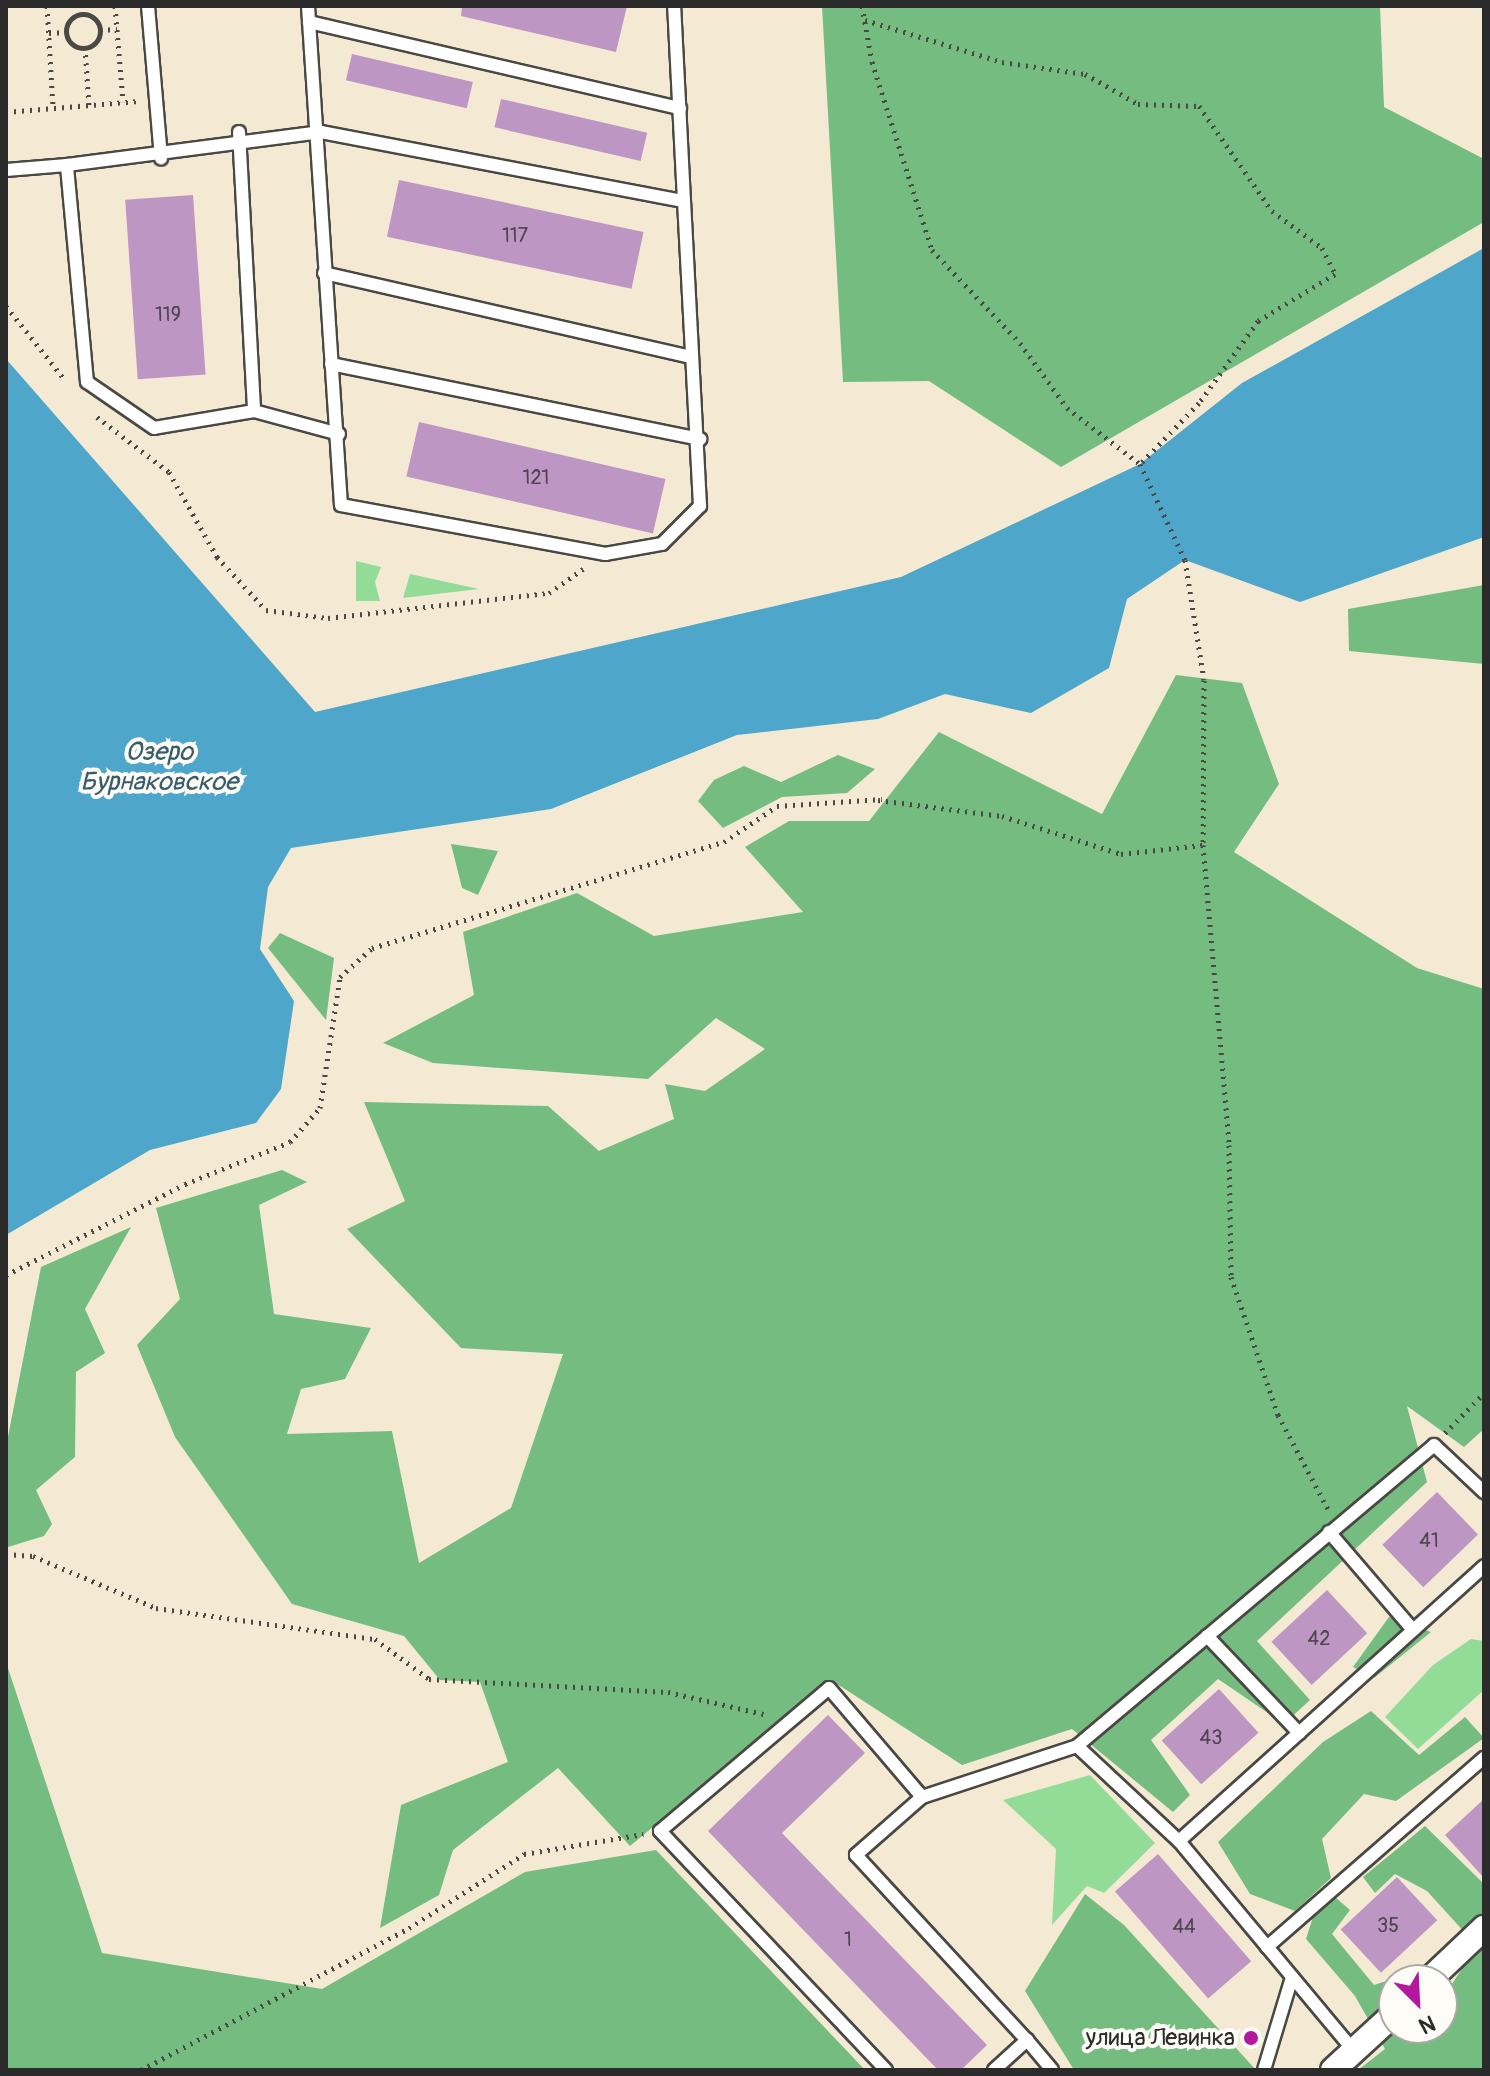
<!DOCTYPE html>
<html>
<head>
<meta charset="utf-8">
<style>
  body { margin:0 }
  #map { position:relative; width:1490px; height:2076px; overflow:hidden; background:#f4ead4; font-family:Pangolin,sans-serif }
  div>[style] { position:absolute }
  .green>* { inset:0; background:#92dc98 }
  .forest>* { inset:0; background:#75bc80 }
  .water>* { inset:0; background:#4ea6cb }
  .building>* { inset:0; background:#bd96c3; transform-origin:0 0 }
  .path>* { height:5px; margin-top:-2.5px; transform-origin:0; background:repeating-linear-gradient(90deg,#494844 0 2px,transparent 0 8px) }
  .path>.ring { margin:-2.5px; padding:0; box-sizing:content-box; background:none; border:5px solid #494844; border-radius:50% }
  .roads { filter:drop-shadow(2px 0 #494844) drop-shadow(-2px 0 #494844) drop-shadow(0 2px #494844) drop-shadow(0 -2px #494844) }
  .lane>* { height:12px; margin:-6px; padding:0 6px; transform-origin:6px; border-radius:6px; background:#fff }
  .street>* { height:24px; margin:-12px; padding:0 12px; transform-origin:12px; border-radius:12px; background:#fff }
  .dots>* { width:22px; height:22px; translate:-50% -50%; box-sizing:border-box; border:4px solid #fdfcf7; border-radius:50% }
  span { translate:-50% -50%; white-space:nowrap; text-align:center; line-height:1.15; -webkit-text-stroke:8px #fdfcf7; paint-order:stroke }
  .number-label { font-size:20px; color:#504651 }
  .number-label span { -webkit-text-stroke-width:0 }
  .poi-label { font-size:24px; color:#2b2b2b }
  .right { translate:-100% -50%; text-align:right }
  .water-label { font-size:26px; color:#395c6b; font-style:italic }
  .frame { position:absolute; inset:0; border:8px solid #2b2b2b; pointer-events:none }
  .north { position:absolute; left:1378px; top:1964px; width:80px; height:80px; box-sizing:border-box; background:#fdfcf7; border:2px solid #a9a8a5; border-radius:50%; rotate:156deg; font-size:22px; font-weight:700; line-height:32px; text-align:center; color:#2b2b2b }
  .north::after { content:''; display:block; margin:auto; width:28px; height:36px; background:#b5179e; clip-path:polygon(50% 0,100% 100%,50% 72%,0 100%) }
</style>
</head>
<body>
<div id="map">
  <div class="green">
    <div style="clip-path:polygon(356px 561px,381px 567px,375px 582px,380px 601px,356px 601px)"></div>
    <div style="clip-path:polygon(410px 574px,479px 589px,403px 598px)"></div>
    <div style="clip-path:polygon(1471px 1639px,1484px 1641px,1484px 1690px,1418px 1749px,1385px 1717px,1433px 1665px)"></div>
    <div style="clip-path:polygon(1090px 1775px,1155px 1843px,1104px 1893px,1087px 1886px,1052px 1925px,1056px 1849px,1003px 1800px)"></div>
  </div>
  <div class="forest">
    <div style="clip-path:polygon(822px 6px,1380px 6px,1384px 107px,1484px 159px,1484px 222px,1061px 467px,929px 381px,843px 382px)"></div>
    <div style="clip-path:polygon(1484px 585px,1484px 664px,1349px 651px,1348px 609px)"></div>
    <div style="clip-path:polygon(1176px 675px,1242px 683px,1279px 784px,1234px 852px,1417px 968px,1484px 989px,1484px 1429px,1464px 1447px,1407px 1406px,1427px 1482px,1257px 1641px,1310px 1700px,1284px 1724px,1218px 1679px,1151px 1740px,1190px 1795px,1173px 1812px,1072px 1729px,962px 1765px,831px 1680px,630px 1846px,558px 1768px,453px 1850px,439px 1895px,380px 1928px,401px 1805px,508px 1762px,480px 1682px,440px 1680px,404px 1636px,292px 1604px,175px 1437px,137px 1345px,180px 1299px,156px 1208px,282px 1170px,307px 1182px,259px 1205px,274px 1314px,371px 1328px,345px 1379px,301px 1389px,287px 1434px,392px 1431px,419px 1563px,511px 1508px,563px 1354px,461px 1348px,347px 1229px,405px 1201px,364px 1102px,548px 1106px,599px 1151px,674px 1119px,665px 1084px,705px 1091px,765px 1049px,716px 1018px,648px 1079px,433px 1063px,383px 1043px,474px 995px,463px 932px,577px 893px,654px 936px,803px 912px,745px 847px,789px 821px,869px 821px,939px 732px,1102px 814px)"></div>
    <div style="clip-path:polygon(838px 755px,875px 769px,847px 793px,782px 797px,723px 828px,698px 801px,714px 780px,744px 766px,781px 782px)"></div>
    <div style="clip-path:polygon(451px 844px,498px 851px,478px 895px,462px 888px)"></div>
    <div style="clip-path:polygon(280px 933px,334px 958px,326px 1020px,268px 948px)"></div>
    <div style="clip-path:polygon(131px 1227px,85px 1309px,105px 1353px,76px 1372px,75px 1457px,36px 1490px,52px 1524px,44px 1536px,8px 1547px,6px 1447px,41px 1267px)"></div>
    <div style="clip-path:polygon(1389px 1617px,1431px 1632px,1374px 1678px,1353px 1667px)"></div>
    <div style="clip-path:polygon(6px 1662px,102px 1953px,322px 1989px,525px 1872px,656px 1850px,865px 2070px,6px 2070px)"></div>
    <div style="clip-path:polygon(1371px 1711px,1419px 1755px,1465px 1717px,1484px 1738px,1396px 1801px,1364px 1794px,1322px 1839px,1331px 1878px,1295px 1911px,1250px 1894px,1218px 1842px,1323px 1742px)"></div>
    <div style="clip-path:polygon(1425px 1826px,1484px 1884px,1484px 2070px,1358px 2070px,1385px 2049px,1355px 1996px,1306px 1939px,1313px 1917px,1335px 1897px,1350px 1910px,1332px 1934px,1374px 1985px,1401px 1976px,1404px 1980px,1394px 1980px,1394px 2028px,1442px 2028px,1442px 1999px,1477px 1946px,1427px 1891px,1395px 1874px,1375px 1893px,1363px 1877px)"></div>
    <div style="clip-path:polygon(1085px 1894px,1124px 1925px,1256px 2070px,1074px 2070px,1025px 1991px)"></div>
  </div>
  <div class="water">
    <div style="clip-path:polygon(1484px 248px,1484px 537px,1300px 602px,1185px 560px,1127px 599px,1109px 668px,1031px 713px,945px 694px,878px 719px,737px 735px,551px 809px,291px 848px,268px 887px,260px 949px,294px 1001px,281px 1089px,256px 1123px,150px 1150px,6px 1235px,6px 359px,315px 712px,901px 577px,1140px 464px,1242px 383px)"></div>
  </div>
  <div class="building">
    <div style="clip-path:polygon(462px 6px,627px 6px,616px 52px,461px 16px)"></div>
    <div style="left:352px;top:54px;width:124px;height:27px;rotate:13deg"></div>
    <div style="left:501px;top:99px;width:150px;height:29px;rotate:13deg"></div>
    <div style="left:399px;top:180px;width:250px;height:58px;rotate:12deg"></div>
    <div style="left:193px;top:195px;width:180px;height:68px;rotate:86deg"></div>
    <div style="left:419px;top:422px;width:253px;height:56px;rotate:13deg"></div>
    <div style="left:1437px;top:1492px;width:59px;height:76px;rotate:46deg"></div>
    <div style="left:1327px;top:1590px;width:59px;height:76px;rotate:47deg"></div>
    <div style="left:1219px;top:1689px;width:59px;height:77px;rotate:48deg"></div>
    <div style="clip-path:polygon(828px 1715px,865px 1753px,782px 1833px,987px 2045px,961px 2070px,938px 2070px,708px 1831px)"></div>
    <div style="clip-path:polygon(1484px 1799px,1484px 1878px,1445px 1835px)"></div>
    <div style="left:1158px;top:1854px;width:142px;height:57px;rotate:49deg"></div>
    <div style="left:1397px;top:1877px;width:59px;height:77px;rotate:47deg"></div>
  </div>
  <div class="path">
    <div style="left:47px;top:6px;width:102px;rotate:86.6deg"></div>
    <div style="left:115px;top:6px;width:96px;rotate:85.2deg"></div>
    <div style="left:862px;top:6px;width:57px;rotate:79.9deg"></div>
    <div style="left:872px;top:62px;width:197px;rotate:72.3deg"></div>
    <div style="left:932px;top:250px;width:128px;rotate:46.6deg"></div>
    <div style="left:1020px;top:343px;width:80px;rotate:54.1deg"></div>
    <div style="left:1067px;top:408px;width:92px;rotate:37.5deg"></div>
    <div style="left:1140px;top:464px;width:106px;rotate:64.9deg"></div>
    <div style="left:1185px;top:560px;width:121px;rotate:81deg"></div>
    <div style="left:1204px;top:680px;width:165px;rotate:90.3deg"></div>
    <div class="ring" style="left:66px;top:14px;width:29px;height:29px"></div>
    <div style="left:865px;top:20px;width:143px;rotate:17deg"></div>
    <div style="left:1002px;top:62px;width:84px;rotate:8.2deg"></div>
    <div style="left:1085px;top:74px;width:61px;rotate:29.5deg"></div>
    <div style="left:1138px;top:104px;width:61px;rotate:1.9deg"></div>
    <div style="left:1199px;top:106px;width:128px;rotate:55.2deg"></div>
    <div style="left:1272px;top:211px;width:62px;rotate:36.5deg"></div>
    <div style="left:1322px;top:248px;width:29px;rotate:63deg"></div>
    <div style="left:1335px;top:274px;width:90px;rotate:148.6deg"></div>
    <div style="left:1258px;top:321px;width:101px;rotate:125.7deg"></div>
    <div style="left:1199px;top:403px;width:85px;rotate:134deg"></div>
    <div style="left:100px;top:30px;width:17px;rotate:-3deg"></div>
    <div style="left:49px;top:33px;width:18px;rotate:-3deg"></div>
    <div style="left:85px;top:47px;width:58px;rotate:86.1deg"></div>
    <div style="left:6px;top:112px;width:133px;rotate:-4.7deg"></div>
    <div style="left:6px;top:306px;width:95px;rotate:51.4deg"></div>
    <div style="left:97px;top:417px;width:91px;rotate:37.4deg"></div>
    <div style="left:169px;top:472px;width:98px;rotate:60.5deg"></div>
    <div style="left:217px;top:557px;width:72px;rotate:47.2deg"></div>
    <div style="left:266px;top:610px;width:63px;rotate:7.4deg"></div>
    <div style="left:328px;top:618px;width:222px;rotate:-6.5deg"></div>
    <div style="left:549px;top:593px;width:42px;rotate:-35.2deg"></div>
    <div style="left:878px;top:800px;width:125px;rotate:7.4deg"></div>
    <div style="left:1002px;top:816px;width:125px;rotate:17.7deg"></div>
    <div style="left:1121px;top:854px;width:82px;rotate:-6.3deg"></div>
    <div style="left:1203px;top:845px;width:301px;rotate:85deg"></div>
    <div style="left:1229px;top:1145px;width:132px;rotate:89.1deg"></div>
    <div style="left:1231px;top:1277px;width:146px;rotate:71.2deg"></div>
    <div style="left:1278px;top:1415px;width:106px;rotate:62deg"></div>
    <div style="left:6px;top:1275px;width:201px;rotate:-26.9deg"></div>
    <div style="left:185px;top:1184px;width:113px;rotate:-21.8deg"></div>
    <div style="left:290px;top:1142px;width:45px;rotate:-48.6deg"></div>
    <div style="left:320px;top:1108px;width:133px;rotate:-81.3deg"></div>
    <div style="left:340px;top:977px;width:43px;rotate:-42.2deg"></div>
    <div style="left:372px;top:948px;width:368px;rotate:-16.8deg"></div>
    <div style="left:724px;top:842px;width:64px;rotate:-34.2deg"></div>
    <div style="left:777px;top:806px;width:105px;rotate:-3.8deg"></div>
    <div style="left:1445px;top:1433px;width:56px;rotate:-45.7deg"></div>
    <div style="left:6px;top:1554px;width:27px;rotate:4deg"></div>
    <div style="left:33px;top:1556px;width:134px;rotate:22.9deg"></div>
    <div style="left:156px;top:1608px;width:221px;rotate:8.1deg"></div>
    <div style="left:375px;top:1639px;width:67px;rotate:36.5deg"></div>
    <div style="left:429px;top:1679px;width:239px;rotate:3.1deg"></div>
    <div style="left:668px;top:1692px;width:103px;rotate:13deg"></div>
    <div style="left:141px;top:2070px;width:303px;rotate:-27.9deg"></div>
    <div style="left:409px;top:1928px;width:137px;rotate:-32.8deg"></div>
    <div style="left:524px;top:1854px;width:121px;rotate:-9.5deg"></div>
  </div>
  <div class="roads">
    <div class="lane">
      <div style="left:148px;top:6px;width:153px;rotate:85.1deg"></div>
      <div style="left:308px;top:6px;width:500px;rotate:86.22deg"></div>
      <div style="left:341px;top:505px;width:269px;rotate:10.5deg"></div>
      <div style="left:605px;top:554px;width:58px;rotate:-10deg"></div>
      <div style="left:662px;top:544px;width:54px;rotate:-45deg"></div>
      <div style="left:700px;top:506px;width:305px;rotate:-93deg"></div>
      <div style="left:309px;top:22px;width:381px;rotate:13.1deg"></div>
      <div style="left:239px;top:132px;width:279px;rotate:86.9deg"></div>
      <div style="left:6px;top:170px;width:61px;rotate:-4.7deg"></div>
      <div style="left:324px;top:273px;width:377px;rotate:12.9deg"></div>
      <div style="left:331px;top:364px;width:377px;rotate:11.5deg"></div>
      <div style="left:339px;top:434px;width:88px;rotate:-164.9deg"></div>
      <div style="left:254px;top:411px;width:101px;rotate:170.4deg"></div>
      <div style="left:154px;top:428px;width:81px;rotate:-145.5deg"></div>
      <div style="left:87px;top:382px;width:218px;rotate:-95.3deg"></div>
      <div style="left:67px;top:165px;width:256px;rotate:-7.4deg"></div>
      <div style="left:321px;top:132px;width:369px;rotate:10.8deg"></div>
      <div style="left:684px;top:201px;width:195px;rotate:-92.9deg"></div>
      <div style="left:1329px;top:1532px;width:129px;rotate:49.4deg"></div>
      <div style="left:1207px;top:1636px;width:134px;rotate:46.5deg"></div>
      <div style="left:1077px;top:1746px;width:467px;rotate:-40.1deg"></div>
      <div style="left:1434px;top:1445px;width:69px;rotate:43.2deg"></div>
      <div style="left:922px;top:1797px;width:88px;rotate:138.7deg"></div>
      <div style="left:856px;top:1855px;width:252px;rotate:47.3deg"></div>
      <div style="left:1179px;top:1841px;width:273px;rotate:50.2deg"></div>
      <div style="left:1267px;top:1947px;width:288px;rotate:-41.1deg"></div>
      <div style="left:886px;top:2070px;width:329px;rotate:-133.4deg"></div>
      <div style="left:660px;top:1831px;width:221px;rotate:-40.2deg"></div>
      <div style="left:829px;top:1688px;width:143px;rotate:49.5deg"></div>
      <div style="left:922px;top:1797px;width:163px;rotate:-18.2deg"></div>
      <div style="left:1077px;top:1746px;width:139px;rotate:43deg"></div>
      <div style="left:1179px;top:1841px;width:411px;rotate:-42deg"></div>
      <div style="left:994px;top:2070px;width:45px;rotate:-42.3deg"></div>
      <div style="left:1027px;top:2040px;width:39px;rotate:50deg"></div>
      <div style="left:1264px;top:2070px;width:97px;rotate:-73.2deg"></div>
    </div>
    <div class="street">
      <div style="left:1429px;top:1980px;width:76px;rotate:-43.4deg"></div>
      <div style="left:1333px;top:2070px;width:83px;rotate:-42.6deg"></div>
    </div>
  </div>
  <div class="dots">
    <div style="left:1251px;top:2038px;background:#b5179e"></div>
  </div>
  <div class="number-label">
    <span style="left:515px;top:235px">117</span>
    <span style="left:168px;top:314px">119</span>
    <span style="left:536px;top:477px">121</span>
    <span style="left:1429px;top:1540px">41</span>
    <span style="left:1319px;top:1638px">42</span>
    <span style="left:1211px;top:1737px">43</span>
    <span style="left:1388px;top:1925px">35</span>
    <span style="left:1184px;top:1926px">44</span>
    <span style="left:848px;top:1939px">1</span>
  </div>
  <div class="poi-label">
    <span class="right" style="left:1235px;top:2038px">улица Левинка</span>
  </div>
  <div class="water-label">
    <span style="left:159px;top:768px">Озеро<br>Бурнаковское</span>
  </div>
  <div class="frame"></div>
  <div class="north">N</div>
</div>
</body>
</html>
